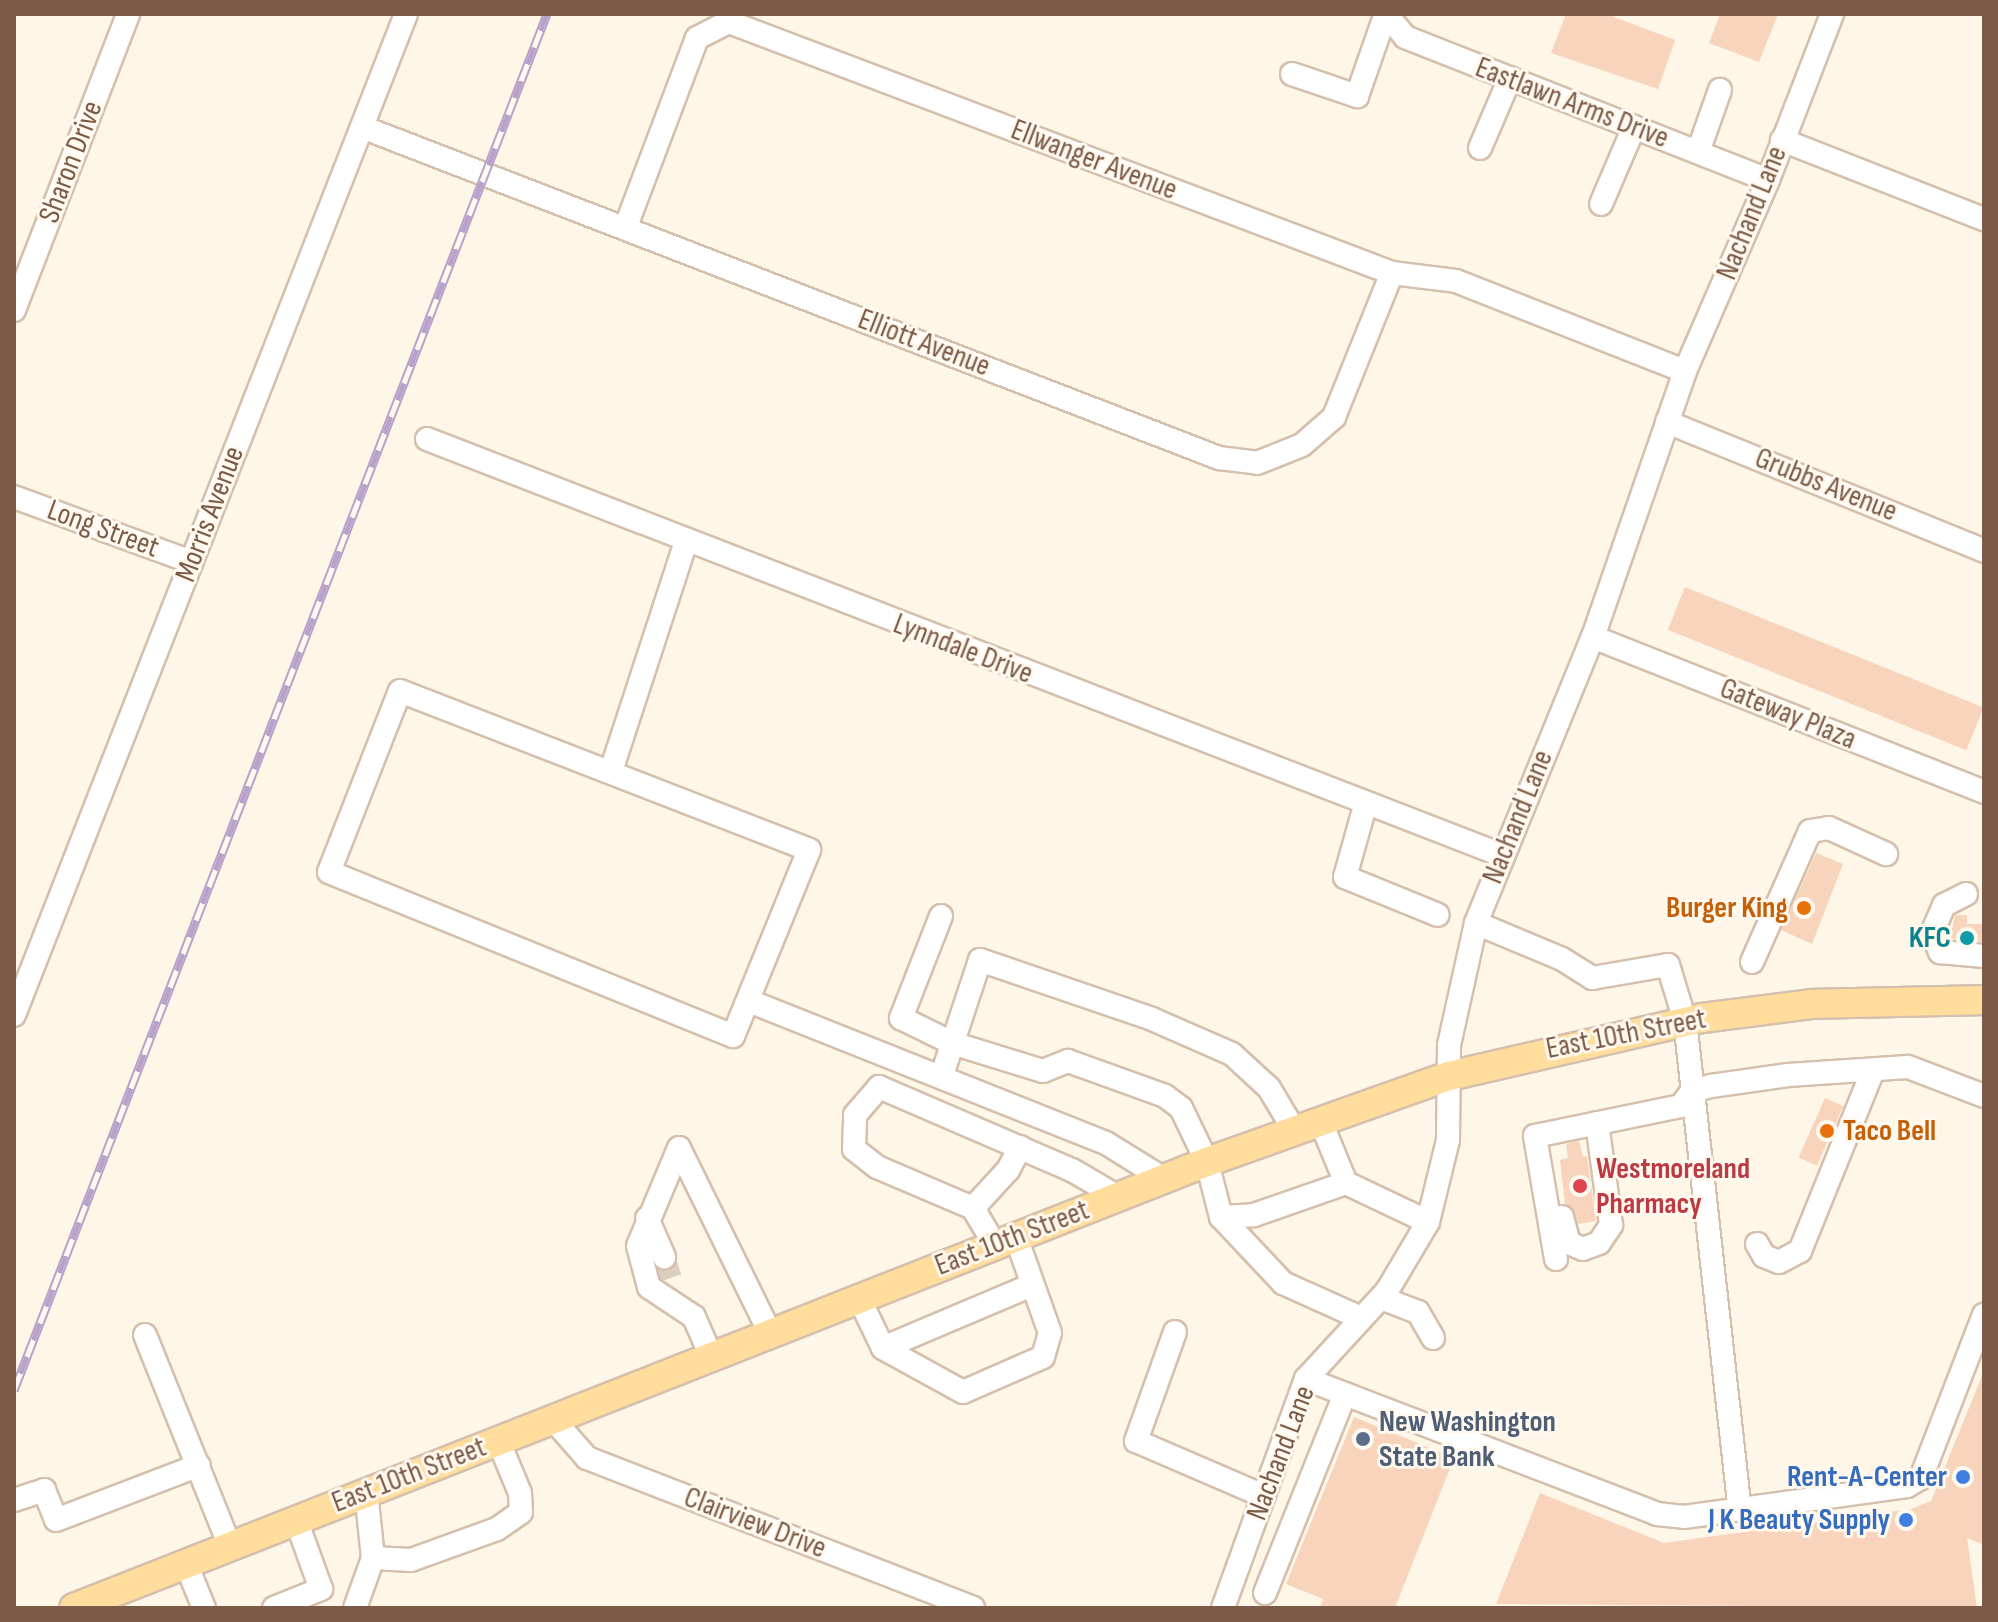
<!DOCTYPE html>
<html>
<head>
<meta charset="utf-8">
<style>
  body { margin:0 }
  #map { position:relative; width:1998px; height:1622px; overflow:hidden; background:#fef6e6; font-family:"Sofia Sans Condensed",sans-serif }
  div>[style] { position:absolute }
  .building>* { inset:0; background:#f7d4bb; transform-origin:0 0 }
  .minor-tunnel>* { height:22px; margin-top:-11px; transform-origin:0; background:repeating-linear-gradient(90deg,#ddcfbe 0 22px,transparent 0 33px) }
  .roads { filter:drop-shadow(2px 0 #d5bfad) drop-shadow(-2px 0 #d5bfad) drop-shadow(0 2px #d5bfad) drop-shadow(0 -2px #d5bfad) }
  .minor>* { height:22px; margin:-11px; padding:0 11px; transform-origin:11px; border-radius:11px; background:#fff }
  .major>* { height:28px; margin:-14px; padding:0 14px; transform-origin:14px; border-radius:14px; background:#ffdd9d }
  .rail>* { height:9px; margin-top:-4.5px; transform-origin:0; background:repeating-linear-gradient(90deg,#fff9ef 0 18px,#b9a2ca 0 36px); box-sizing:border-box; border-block:2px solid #b9a2ca }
  .dots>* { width:22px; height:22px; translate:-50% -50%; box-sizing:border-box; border:4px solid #fff9ef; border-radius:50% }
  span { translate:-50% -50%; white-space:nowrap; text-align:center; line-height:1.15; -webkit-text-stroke:6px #fff9ef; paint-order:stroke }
  .street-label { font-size:30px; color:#7b5b48 }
  .food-label { font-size:30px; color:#c56008; font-weight:700 }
  .right { translate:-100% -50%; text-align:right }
  .left { translate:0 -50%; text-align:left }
  .culture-label { font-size:30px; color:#0d838f; font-weight:700 }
  .health-label { font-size:30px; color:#be3a42; font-weight:700 }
  .service-label { font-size:30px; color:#4e5e75; font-weight:700 }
  .shop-label { font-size:30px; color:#366cbe; font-weight:700 }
  .frame { position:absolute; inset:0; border:16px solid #7b5b48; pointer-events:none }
</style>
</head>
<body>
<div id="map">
  <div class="building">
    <div style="clip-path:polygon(1566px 14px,1606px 14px,1675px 40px,1658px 89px,1551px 53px)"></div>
    <div style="clip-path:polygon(1720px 14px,1778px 14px,1759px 62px,1709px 43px)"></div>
    <div style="left:1685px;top:587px;width:322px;height:46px;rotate:22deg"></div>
    <div style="clip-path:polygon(1816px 853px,1843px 864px,1812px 944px,1781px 930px)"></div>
    <div style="clip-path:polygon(1955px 915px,1967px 915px,1967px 924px,1984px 924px,1984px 942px,1950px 939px)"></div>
    <div style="left:1825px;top:1098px;width:20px;height:65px;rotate:24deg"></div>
    <div style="clip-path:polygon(1579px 1141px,1583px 1157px,1587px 1156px,1596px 1221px,1578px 1224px,1565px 1204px,1560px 1160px,1568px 1158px,1566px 1144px)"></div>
    <div style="clip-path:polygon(1984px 1371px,1984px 1545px,1967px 1538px,1977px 1608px,1496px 1604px,1540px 1493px,1664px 1543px,1911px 1509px,1931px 1501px)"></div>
    <div style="clip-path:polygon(1354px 1417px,1454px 1458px,1395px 1608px,1320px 1608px,1323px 1599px,1286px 1584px)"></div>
  </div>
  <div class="minor-tunnel">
    <div style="left:664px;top:1257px;width:25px;rotate:72deg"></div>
  </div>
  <div class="roads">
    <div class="minor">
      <div style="left:1386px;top:14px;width:30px;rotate:50deg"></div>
      <div style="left:1405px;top:37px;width:390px;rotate:21.5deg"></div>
      <div style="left:1292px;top:74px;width:69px;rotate:18.7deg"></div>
      <div style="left:1357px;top:96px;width:85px;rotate:-70.7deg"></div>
      <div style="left:362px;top:127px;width:919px;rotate:21.12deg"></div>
      <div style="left:1219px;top:458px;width:38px;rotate:7deg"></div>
      <div style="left:1257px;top:463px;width:48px;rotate:-21.8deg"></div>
      <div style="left:1302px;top:445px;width:43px;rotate:-41.2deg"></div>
      <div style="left:1334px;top:417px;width:155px;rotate:-68.1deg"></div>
      <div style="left:1782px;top:140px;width:217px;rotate:21.4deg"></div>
      <div style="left:1480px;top:148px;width:76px;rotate:-66.8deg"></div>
      <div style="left:1698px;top:152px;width:66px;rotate:-70.5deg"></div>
      <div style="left:1601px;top:204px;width:84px;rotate:-66.8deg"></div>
      <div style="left:626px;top:226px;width:201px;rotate:-69.3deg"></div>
      <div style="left:697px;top:38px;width:36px;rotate:-27deg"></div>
      <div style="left:729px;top:22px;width:709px;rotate:20.74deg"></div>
      <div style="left:1392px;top:273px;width:64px;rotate:7.1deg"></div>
      <div style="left:1456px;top:281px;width:246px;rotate:21.5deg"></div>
      <div style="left:14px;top:310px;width:317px;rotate:-68.9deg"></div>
      <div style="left:1667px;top:422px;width:342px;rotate:22.1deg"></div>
      <div style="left:427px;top:439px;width:1153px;rotate:21.16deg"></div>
      <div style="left:14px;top:497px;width:189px;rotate:20.1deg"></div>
      <div style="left:1593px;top:637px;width:421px;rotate:21.6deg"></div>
      <div style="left:400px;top:691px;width:439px;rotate:21.2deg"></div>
      <div style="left:809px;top:850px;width:201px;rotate:112.2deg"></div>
      <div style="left:733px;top:1036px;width:436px;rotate:-157.9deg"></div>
      <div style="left:329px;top:872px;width:194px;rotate:-68.6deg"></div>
      <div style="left:611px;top:771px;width:241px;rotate:-71.9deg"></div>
      <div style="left:1365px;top:806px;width:74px;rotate:105.7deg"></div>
      <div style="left:1345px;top:877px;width:100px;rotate:22.2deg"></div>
      <div style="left:1966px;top:894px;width:25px;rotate:153deg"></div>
      <div style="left:1944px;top:905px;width:30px;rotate:113deg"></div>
      <div style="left:1932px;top:933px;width:21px;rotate:67deg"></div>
      <div style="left:1940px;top:952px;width:44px;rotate:5.2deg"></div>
      <div style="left:941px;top:916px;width:110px;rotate:111.4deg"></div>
      <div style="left:901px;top:1018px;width:57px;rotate:26.1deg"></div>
      <div style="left:952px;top:1043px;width:95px;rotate:17.1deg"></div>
      <div style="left:1043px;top:1071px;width:27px;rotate:-22deg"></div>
      <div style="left:1068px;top:1061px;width:103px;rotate:19.8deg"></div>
      <div style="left:1165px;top:1096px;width:20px;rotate:37deg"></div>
      <div style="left:1181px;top:1108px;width:60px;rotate:64.3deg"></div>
      <div style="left:1207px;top:1162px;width:57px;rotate:75.7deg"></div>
      <div style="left:1221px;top:1217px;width:91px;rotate:46.8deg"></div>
      <div style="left:1283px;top:1283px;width:85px;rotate:24.2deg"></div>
      <div style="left:1476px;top:923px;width:93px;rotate:22.7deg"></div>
      <div style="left:1562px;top:959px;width:36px;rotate:32deg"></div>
      <div style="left:1592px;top:978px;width:77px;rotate:-9.7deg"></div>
      <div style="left:1668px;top:965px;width:59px;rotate:73.1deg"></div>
      <div style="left:1685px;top:1021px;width:492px;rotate:83.6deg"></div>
      <div style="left:1752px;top:962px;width:143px;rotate:-66.1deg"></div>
      <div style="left:1810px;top:831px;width:19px;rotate:-9deg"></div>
      <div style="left:1829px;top:828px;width:63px;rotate:24.5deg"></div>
      <div style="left:749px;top:1001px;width:384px;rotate:21.7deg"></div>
      <div style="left:1106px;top:1143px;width:68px;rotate:31.8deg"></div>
      <div style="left:14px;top:1015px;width:1075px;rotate:-68.61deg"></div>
      <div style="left:942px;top:1075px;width:121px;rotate:-71.7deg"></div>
      <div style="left:980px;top:960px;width:182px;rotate:18.9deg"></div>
      <div style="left:1152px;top:1019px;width:87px;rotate:23.6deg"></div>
      <div style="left:1232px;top:1054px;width:50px;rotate:42.6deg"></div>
      <div style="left:1269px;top:1088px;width:49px;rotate:59.2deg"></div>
      <div style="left:1320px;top:1120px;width:68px;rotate:67.6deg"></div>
      <div style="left:1346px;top:1183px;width:91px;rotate:25.4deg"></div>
      <div style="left:973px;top:1208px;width:52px;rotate:-47.4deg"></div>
      <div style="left:1008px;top:1170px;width:26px;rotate:-62deg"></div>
      <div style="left:1221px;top:1217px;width:33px;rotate:-3deg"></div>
      <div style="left:1254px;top:1215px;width:97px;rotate:-19.2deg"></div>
      <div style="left:1562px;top:1217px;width:27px;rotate:75deg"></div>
      <div style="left:1569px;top:1243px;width:15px;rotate:23deg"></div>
      <div style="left:1583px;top:1249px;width:17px;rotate:-21deg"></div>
      <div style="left:1599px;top:1243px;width:22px;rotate:-56deg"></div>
      <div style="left:1611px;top:1225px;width:103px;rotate:-97.8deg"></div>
      <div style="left:647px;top:1218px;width:43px;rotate:66.4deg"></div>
      <div style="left:1757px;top:1244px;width:14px;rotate:60deg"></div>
      <div style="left:1764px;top:1256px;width:16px;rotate:22deg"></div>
      <div style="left:1779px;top:1262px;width:24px;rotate:-28deg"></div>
      <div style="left:1800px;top:1251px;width:195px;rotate:-68deg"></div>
      <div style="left:995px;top:1245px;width:43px;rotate:-120.7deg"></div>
      <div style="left:973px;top:1208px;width:104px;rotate:-156.9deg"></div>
      <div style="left:877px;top:1167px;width:29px;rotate:-142deg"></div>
      <div style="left:854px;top:1149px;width:34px;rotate:-88deg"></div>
      <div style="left:855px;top:1115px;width:37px;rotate:-49deg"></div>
      <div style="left:879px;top:1087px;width:210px;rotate:23.3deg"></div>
      <div style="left:1072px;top:1170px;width:53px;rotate:30.4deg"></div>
      <div style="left:1556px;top:1259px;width:125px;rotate:-99.7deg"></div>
      <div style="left:1535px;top:1136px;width:149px;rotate:-11.6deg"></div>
      <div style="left:1681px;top:1106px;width:19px;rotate:-54deg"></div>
      <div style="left:1692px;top:1091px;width:20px;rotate:-15deg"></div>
      <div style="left:1711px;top:1086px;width:78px;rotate:-8.1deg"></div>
      <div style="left:1788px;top:1075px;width:120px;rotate:-3.8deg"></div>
      <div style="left:1908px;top:1067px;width:81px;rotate:20.9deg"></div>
      <div style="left:1387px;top:1291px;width:10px;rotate:79deg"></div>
      <div style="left:1389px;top:1301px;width:31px;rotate:21deg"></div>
      <div style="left:1418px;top:1312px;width:30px;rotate:60deg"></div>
      <div style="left:859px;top:1298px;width:55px;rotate:64.4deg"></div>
      <div style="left:883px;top:1348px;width:91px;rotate:28.8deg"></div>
      <div style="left:963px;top:1392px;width:87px;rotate:-23.6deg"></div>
      <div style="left:1043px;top:1357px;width:25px;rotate:-74deg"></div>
      <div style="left:1050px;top:1333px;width:102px;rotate:-109.5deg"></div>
      <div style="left:1175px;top:1332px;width:116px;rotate:109.7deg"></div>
      <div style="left:1136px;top:1441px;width:139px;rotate:23.3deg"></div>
      <div style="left:145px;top:1335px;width:227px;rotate:68.1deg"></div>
      <div style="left:883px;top:1348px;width:162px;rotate:-22.9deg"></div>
      <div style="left:711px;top:1356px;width:43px;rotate:-113.6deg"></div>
      <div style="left:694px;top:1317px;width:54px;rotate:-146.3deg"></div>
      <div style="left:649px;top:1287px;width:42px;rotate:-105deg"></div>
      <div style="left:638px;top:1246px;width:106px;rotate:-67.3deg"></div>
      <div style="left:679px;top:1148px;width:206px;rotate:63.8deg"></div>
      <div style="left:1306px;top:1379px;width:376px;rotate:21deg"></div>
      <div style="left:1657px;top:1514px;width:27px;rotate:6deg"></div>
      <div style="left:1684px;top:1517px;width:225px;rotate:-7.9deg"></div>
      <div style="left:1907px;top:1486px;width:16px;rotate:-30deg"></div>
      <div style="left:1921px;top:1478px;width:175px;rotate:-68.9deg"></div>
      <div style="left:552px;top:1418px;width:53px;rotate:48.8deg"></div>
      <div style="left:587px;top:1458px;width:414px;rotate:21.2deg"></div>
      <div style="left:14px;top:1500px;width:32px;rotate:-18deg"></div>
      <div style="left:44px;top:1490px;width:32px;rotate:68deg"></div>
      <div style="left:56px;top:1520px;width:153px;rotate:-21deg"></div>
      <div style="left:373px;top:1558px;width:38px;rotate:3deg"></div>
      <div style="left:411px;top:1560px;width:91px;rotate:-19.8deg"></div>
      <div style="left:497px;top:1529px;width:29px;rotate:-35deg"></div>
      <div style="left:521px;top:1512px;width:19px;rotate:-93deg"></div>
      <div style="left:520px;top:1493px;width:57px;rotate:-112.5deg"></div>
      <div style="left:186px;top:1564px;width:48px;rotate:67.8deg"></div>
      <div style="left:1265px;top:1593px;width:214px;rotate:-68.1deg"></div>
      <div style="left:274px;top:1608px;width:51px;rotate:-22deg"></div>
      <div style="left:321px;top:1589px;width:73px;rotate:-109.9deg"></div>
      <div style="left:355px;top:1608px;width:53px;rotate:-70.2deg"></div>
      <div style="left:373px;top:1558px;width:67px;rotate:-96deg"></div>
      <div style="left:1223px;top:1608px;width:244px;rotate:-70.1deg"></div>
      <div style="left:1306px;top:1379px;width:120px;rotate:-47.4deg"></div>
      <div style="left:1387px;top:1291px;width:80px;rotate:-59.3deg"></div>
      <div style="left:1428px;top:1222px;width:84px;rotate:-76.3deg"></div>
      <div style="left:1448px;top:1140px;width:95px;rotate:-89.4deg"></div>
      <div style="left:1449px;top:1045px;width:125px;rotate:-77.5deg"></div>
      <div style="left:1476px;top:923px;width:309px;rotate:-67.8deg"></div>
      <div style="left:1593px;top:637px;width:281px;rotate:-70.9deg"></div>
      <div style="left:1685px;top:371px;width:208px;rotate:-66.5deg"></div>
      <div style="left:1768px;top:180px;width:178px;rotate:-68.9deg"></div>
    </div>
    <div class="major">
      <div style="left:74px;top:1608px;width:1218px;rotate:-21.49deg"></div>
      <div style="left:1207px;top:1162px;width:257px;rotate:-19.6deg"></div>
      <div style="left:1449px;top:1076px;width:260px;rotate:-12.9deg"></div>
      <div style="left:1702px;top:1018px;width:110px;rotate:-7.3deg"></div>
      <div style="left:1811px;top:1004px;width:173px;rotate:-1.3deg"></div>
    </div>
  </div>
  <div class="rail">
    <div style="left:14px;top:1390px;width:1476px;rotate:-68.83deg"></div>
  </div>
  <div class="dots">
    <div style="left:1804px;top:908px;background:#e8710a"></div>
    <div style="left:1967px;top:938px;background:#0f9aa8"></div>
    <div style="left:1827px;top:1131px;background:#e8710a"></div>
    <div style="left:1580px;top:1186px;background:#e0444e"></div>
    <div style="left:1363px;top:1439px;background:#5c6f8a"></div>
    <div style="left:1963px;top:1477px;background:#3f7fe0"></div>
    <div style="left:1906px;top:1520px;background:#3f7fe0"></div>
  </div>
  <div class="street-label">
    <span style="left:1572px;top:103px;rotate:21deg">Eastlawn Arms Drive</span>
    <span style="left:1094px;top:160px;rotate:21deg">Ellwanger Avenue</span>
    <span style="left:71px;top:162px;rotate:-69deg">Sharon Drive</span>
    <span style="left:1752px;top:213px;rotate:-68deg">Nachand Lane</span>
    <span style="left:924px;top:343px;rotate:21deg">Elliott Avenue</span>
    <span style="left:1826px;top:485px;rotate:22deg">Grubbs Avenue</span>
    <span style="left:210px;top:514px;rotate:-69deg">Morris Avenue</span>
    <span style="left:103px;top:529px;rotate:20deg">Long Street</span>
    <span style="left:963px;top:649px;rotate:21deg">Lynndale Drive</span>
    <span style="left:1788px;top:714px;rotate:22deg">Gateway Plaza</span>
    <span style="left:1518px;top:817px;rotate:-68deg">Nachand Lane</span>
    <span style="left:1626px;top:1034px;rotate:-11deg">East 10th Street</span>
    <span style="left:1012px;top:1238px;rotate:-21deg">East 10th Street</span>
    <span style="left:1281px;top:1453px;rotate:-69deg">Nachand Lane</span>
    <span style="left:409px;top:1475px;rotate:-21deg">East 10th Street</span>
    <span style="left:755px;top:1523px;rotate:21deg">Clairview Drive</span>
  </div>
  <div class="food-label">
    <span class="right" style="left:1788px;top:908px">Burger King</span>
    <span class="left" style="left:1843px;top:1131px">Taco Bell</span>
  </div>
  <div class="culture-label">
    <span class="right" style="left:1951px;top:938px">KFC</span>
  </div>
  <div class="health-label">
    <span class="left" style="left:1596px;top:1186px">Westmoreland<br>Pharmacy</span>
  </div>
  <div class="service-label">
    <span class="left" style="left:1379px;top:1439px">New Washington<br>State Bank</span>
  </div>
  <div class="shop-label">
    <span class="right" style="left:1947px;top:1477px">Rent-A-Center</span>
    <span class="right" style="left:1890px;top:1520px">J K Beauty Supply</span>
  </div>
  <div class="frame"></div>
</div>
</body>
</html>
